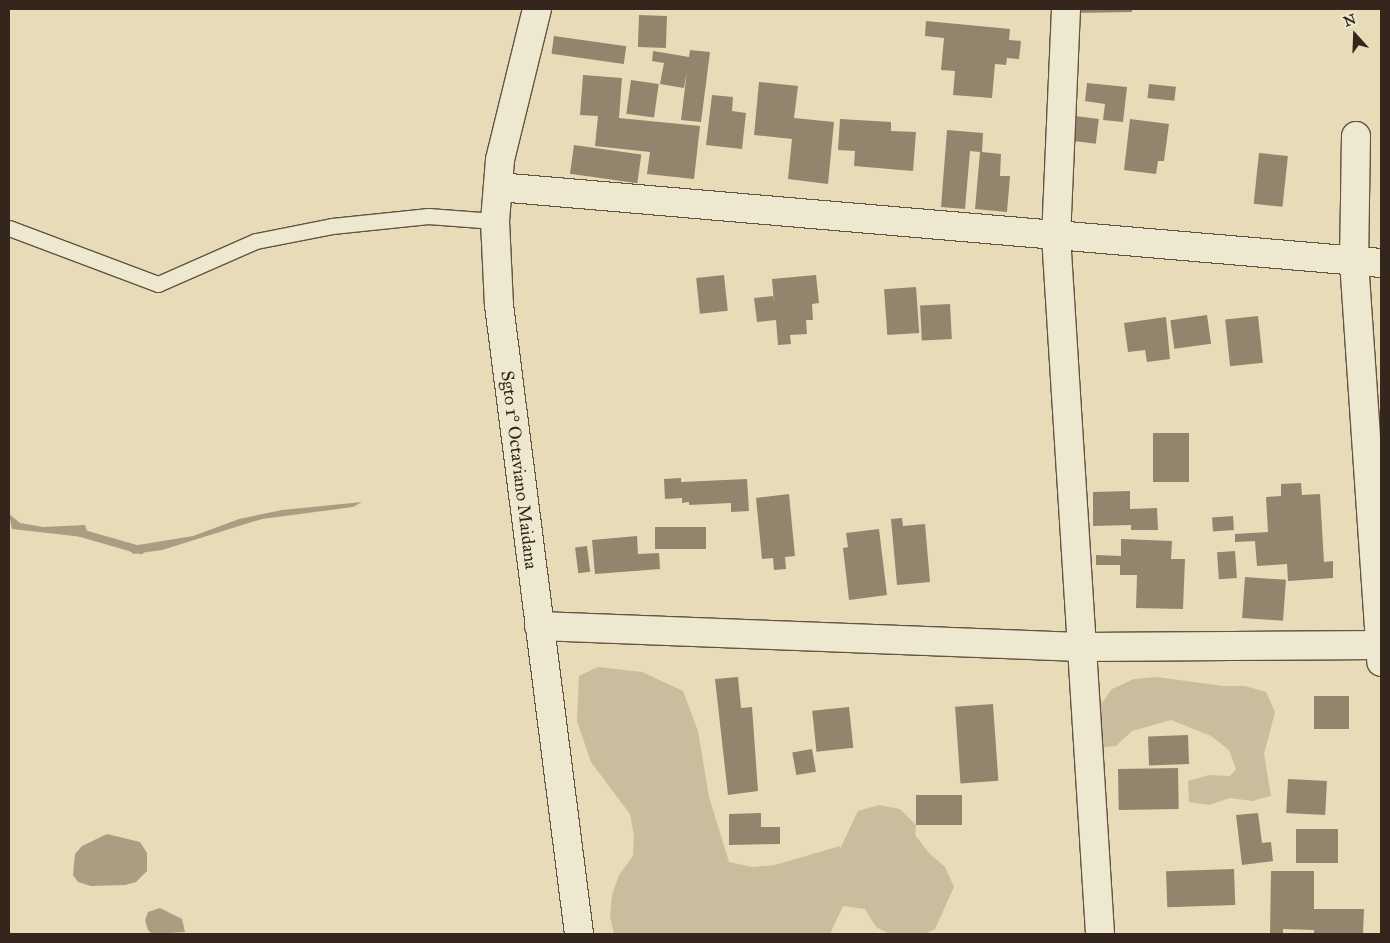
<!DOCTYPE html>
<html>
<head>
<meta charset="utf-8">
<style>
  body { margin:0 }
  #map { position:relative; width:1390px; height:943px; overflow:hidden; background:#e7dcb7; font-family:"IM FELL Great Primer",serif }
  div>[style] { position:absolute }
  .green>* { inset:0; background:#c9bd9d }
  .water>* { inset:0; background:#aa9e82 }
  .stream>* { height:8px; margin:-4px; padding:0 4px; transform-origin:4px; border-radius:4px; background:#aa9e82 }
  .building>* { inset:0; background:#91856d; transform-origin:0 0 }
  .roads { filter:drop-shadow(1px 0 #615443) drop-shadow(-1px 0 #615443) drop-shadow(0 1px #615443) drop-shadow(0 -1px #615443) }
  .service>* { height:15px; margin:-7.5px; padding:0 7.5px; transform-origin:7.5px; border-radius:7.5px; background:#efe8d0 }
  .minor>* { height:28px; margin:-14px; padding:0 14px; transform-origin:14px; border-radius:14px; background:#efe8d0 }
  .secondary>* { height:28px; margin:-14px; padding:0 14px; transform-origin:14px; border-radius:14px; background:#efe8d0 }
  span { translate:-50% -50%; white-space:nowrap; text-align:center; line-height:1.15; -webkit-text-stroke:4px #efe8d0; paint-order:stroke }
  .street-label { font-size:18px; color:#34261c }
  .frame { position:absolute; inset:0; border:10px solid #34261c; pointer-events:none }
  .north { position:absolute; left:1330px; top:10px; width:50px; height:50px; -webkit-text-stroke:4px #efe8d0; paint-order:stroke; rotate:340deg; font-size:14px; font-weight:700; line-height:20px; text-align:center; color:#34261c }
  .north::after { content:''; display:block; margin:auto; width:18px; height:22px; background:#34261c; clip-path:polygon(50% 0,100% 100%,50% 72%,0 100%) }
</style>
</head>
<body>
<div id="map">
  <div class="green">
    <div style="clip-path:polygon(598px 667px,642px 672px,683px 691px,698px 731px,709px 797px,729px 862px,752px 867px,775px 865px,840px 846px,840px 849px,858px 811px,879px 805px,900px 809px,916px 825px,915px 835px,929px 853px,945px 867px,954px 887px,935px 929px,925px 934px,890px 934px,876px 927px,865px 909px,843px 906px,830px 934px,614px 934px,610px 917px,612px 895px,619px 875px,633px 856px,634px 836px,630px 814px,591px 762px,577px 721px,579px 676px)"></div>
    <div style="clip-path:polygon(1157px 677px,1223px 686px,1245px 686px,1266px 692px,1275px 712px,1264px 754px,1271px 796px,1252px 801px,1230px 798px,1209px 805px,1189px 802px,1188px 781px,1209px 775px,1230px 776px,1236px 769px,1229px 750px,1211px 736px,1171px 720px,1132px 731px,1116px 746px,1094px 748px,1099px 707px,1112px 689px,1134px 679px)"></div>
  </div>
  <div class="water">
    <div style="clip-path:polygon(362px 502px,353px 507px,262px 519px,162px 550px,133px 554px,130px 551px,132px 546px,193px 536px,239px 519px,282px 510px)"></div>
    <div style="clip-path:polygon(9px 514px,20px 523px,43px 527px,85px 525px,87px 531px,83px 537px,12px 529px)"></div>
    <div style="clip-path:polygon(107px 834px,140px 842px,147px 853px,147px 871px,136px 882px,125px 885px,91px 886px,78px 882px,73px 875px,75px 854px,82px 846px)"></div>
    <div style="clip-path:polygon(160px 908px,182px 919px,185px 932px,152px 934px,148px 930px,145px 920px,148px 912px)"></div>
  </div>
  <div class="stream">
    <div style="left:77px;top:532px;width:66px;rotate:15.9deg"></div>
  </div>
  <div class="building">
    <div style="clip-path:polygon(1073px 9px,1132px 9px,1132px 12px,1073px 13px)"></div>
    <div style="left:639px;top:15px;width:28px;height:32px;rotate:2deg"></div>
    <div style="clip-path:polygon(926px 21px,1010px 29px,1009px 40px,1021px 41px,1019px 59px,1007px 58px,1006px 65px,995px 64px,992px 98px,953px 95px,955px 71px,941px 70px,944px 38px,925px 36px)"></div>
    <div style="left:554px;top:36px;width:73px;height:18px;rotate:8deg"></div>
    <div style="clip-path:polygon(690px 50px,710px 52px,701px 122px,681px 120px,687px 71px,684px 88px,660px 84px,664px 63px,652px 61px,653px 51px,689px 57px)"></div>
    <div style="clip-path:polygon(583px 75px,622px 78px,619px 118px,700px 126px,694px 179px,647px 174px,650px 152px,595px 146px,598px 116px,580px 115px)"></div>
    <div style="left:631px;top:80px;width:28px;height:34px;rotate:8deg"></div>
    <div style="clip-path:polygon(759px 82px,798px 86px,794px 118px,834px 122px,828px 184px,788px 179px,792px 139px,754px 135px)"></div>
    <div style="clip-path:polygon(1087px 83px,1127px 87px,1123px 122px,1103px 120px,1105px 104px,1085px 101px)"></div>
    <div style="left:1149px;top:84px;width:27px;height:14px;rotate:6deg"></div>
    <div style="clip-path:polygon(712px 95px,733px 97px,732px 111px,746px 113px,742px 149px,706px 145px)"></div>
    <div style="left:1075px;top:116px;width:24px;height:25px;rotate:7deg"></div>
    <div style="clip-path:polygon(840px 119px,891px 122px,891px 131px,916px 132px,913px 171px,854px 166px,855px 151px,838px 150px)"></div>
    <div style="clip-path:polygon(1130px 119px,1169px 124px,1164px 161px,1158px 161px,1156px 174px,1124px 170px)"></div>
    <div style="clip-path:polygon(947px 130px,983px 133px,982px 152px,1001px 154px,1000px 176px,1010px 176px,1007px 212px,975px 209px,980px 152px,970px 151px,965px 209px,941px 207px)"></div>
    <div style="left:574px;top:145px;width:68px;height:29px;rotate:8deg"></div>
    <div style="left:1259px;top:153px;width:29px;height:51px;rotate:6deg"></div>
    <div style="left:724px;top:275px;width:36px;height:28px;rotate:84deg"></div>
    <div style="clip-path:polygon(816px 275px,819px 303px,812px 304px,813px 320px,806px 320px,807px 334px,790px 335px,791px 344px,778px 345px,776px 320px,757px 322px,754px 298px,773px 296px,774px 303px,772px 279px)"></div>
    <div style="left:916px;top:287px;width:46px;height:32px;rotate:86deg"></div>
    <div style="left:950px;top:304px;width:35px;height:30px;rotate:87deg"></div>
    <div style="left:1207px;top:315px;width:29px;height:37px;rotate:82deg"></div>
    <div style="left:1258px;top:316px;width:47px;height:33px;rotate:84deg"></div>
    <div style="clip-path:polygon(1166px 317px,1170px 359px,1147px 362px,1145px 350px,1128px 352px,1124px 323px)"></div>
    <div style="left:1153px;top:433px;width:36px;height:49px"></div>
    <div style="clip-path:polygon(681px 478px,681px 482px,747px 479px,749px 511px,731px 512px,731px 503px,689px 505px,689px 502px,682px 503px,682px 498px,665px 499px,664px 479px)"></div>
    <div style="clip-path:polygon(1301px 483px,1302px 495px,1320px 494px,1324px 562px,1333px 561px,1333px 578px,1288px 581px,1287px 564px,1257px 566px,1255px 541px,1235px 542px,1235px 534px,1268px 532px,1266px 497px,1281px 496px,1281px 484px)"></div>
    <div style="clip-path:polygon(1130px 491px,1130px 509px,1157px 508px,1158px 530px,1131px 530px,1131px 525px,1093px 526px,1093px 492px)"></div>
    <div style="clip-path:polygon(789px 494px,795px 556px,785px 557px,786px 569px,774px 570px,773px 558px,762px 559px,756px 498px)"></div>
    <div style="left:1233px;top:516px;width:14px;height:21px;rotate:86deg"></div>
    <div style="clip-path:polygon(902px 518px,903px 526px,925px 524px,930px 582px,897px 585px,891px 519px)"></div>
    <div style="left:655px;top:527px;width:51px;height:22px"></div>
    <div style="clip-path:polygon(879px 529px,887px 595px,849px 600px,843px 548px,848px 547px,846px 533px)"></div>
    <div style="clip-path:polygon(637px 536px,638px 554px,659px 553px,660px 569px,595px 574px,592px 540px)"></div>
    <div style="clip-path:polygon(1121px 539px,1172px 541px,1171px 559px,1185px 559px,1183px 609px,1136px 608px,1137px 575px,1120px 575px,1120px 565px,1096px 565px,1096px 555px,1121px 556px)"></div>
    <div style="left:587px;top:546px;width:26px;height:12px;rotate:83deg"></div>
    <div style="left:1235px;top:551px;width:27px;height:18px;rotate:86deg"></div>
    <div style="left:1245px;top:577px;width:41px;height:41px;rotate:4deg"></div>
    <div style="clip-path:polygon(738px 677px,741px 708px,752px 707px,758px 791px,728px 795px,715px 679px)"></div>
    <div style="left:1314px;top:696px;width:35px;height:33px"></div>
    <div style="left:993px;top:704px;width:77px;height:38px;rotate:86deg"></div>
    <div style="left:849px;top:707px;width:41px;height:37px;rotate:84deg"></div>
    <div style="left:1188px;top:735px;width:29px;height:40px;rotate:88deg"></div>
    <div style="left:812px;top:749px;width:23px;height:20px;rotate:80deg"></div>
    <div style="left:1178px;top:768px;width:41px;height:60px;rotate:89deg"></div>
    <div style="left:1288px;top:779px;width:39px;height:34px;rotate:3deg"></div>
    <div style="left:916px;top:795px;width:46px;height:30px"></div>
    <div style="clip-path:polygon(761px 813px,761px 827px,780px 827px,780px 844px,729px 845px,729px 814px)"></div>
    <div style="clip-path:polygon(1258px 813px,1262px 843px,1271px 842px,1273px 861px,1242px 865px,1236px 815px)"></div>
    <div style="left:1296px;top:829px;width:42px;height:34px"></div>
    <div style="left:1234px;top:869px;width:36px;height:68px;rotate:88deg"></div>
    <div style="clip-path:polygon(1271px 871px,1314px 871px,1314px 909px,1364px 909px,1363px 934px,1314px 934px,1314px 930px,1283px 929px,1283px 934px,1270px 934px)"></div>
  </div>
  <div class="roads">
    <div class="service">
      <div style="left:9px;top:228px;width:159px;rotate:20.6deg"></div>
      <div style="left:158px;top:284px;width:107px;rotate:-23.7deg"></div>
      <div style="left:256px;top:241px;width:77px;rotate:-11.2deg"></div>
      <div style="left:332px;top:226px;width:97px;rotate:-5.9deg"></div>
      <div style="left:428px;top:216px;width:67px;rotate:4.3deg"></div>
    </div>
    <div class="minor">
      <div style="left:1066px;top:9px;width:227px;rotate:92.5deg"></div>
      <div style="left:1056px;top:236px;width:699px;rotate:86.39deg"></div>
      <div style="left:1356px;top:136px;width:125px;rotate:90.9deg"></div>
      <div style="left:1354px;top:261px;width:402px;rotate:86.1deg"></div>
      <div style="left:498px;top:187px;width:886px;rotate:4.92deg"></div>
      <div style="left:539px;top:626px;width:542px;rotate:2.22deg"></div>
      <div style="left:1081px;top:647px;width:300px;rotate:-0.4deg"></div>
    </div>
    <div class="secondary">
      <div style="left:537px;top:9px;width:155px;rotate:103.8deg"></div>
      <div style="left:500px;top:160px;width:61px;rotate:94.7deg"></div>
      <div style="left:495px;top:221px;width:84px;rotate:87.3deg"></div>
      <div style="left:499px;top:305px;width:634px;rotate:82.75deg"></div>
    </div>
  </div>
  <div class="street-label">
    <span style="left:519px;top:470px;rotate:83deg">Sgto 1° Octaviano Maidana</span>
  </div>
  <div class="frame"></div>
  <div class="north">N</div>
</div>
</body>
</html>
